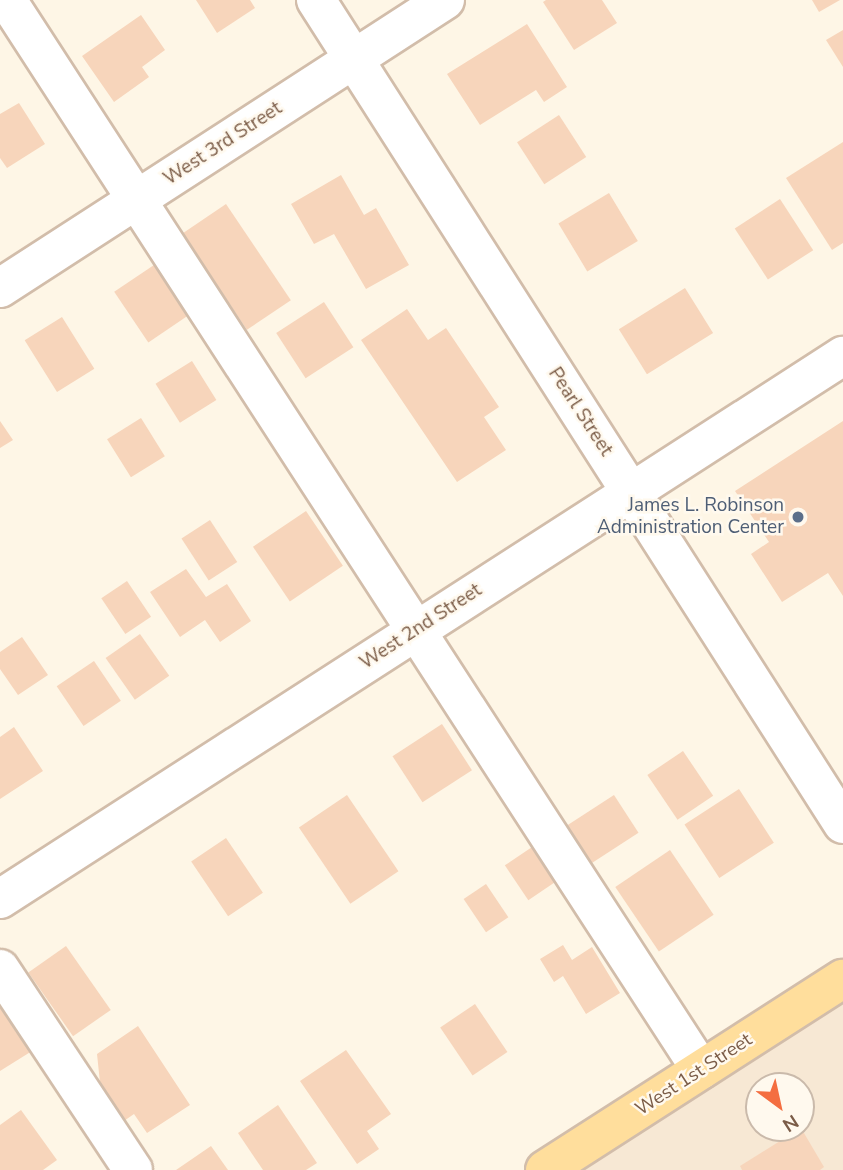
<!DOCTYPE html>
<html>
<head>
<meta charset="utf-8">
<style>
  body { margin:0 }
  #map { position:relative; width:843px; height:1170px; overflow:hidden; background:#fef6e6; font-family:"Nunito Sans",sans-serif }
  div>[style] { position:absolute }
  .residential>* { inset:0; background:#f7e8d4 }
  .building>* { inset:0; background:#f7d5bb; transform-origin:0 0 }
  .roads { filter:drop-shadow(2px 0 #d2bdaa) drop-shadow(-2px 0 #d2bdaa) drop-shadow(0 2px #d2bdaa) drop-shadow(0 -2px #d2bdaa) }
  .minor>* { height:38px; margin:-19px; padding:0 19px; transform-origin:19px; border-radius:19px; background:#fff }
  .major>* { height:38px; margin:-19px; padding:0 19px; transform-origin:19px; border-radius:19px; background:#ffde9c }
  .dots>* { width:19px; height:19px; translate:-50% -50%; box-sizing:border-box; border:4px solid #fff9ee; border-radius:50% }
  span { translate:-50% -50%; white-space:nowrap; text-align:center; line-height:1.15; -webkit-text-stroke:5px #fff9ee; paint-order:stroke }
  .street-label { font-size:19px; color:#7b5c47 }
  .service-label { font-size:19px; color:#4e5e75 }
  .right { translate:-100% -50%; text-align:right }
  .north { position:absolute; left:745px; top:1072px; width:70px; height:70px; box-sizing:border-box; background:#fff9ee; border:2px solid #cabaab; border-radius:50%; rotate:147deg; font-size:19px; font-weight:700; line-height:28px; text-align:center; color:#7b5c47 }
  .north::after { content:''; display:block; margin:auto; width:24px; height:32px; background:#f46e40; clip-path:polygon(50% 0,100% 100%,50% 72%,0 100%) }
</style>
</head>
<body>
<div id="map">
  <div class="residential">
    <div style="clip-path:polygon(evenodd,843px 976px,843px 1170px,533px 1170px,843px 976px,759px 1086px,801px 1086px,801px 1128px,759px 1128px,759px 1086px)"></div>
  </div>
  <div class="building">
    <div style="clip-path:polygon(196px 0,250px 0,255px 8px,217px 33px)"></div>
    <div style="clip-path:polygon(546px 0,602px 0,617px 23px,574px 50px,543px 2px)"></div>
    <div style="clip-path:polygon(812px 0,840px 0,819px 12px)"></div>
    <div style="clip-path:polygon(141px 15px,165px 50px,142px 67px,149px 77px,114px 102px,82px 56px)"></div>
    <div style="clip-path:polygon(527px 24px,567px 87px,544px 102px,536px 90px,480px 125px,447px 74px)"></div>
    <div style="clip-path:polygon(843px 30px,843px 67px,826px 40px)"></div>
    <div style="clip-path:polygon(19px 103px,45px 144px,7px 168px,0 158px,0 114px)"></div>
    <div style="left:559px;top:115px;width:50px;height:50px;rotate:57deg"></div>
    <div style="clip-path:polygon(843px 142px,843px 243px,832px 250px,786px 178px)"></div>
    <div style="clip-path:polygon(341px 175px,364px 215px,376px 208px,409px 265px,366px 289px,334px 234px,314px 244px,291px 204px)"></div>
    <div style="left:609px;top:193px;width:56px;height:59px;rotate:59deg"></div>
    <div style="left:780px;top:199px;width:61px;height:54px;rotate:57deg"></div>
    <div style="left:226px;top:204px;width:116px;height:53px;rotate:56deg"></div>
    <div style="left:154px;top:265px;width:61px;height:48px;rotate:56deg"></div>
    <div style="left:685px;top:288px;width:53px;height:78px;rotate:58deg"></div>
    <div style="left:324px;top:302px;width:54px;height:57px;rotate:57deg"></div>
    <div style="clip-path:polygon(407px 309px,428px 340px,446px 328px,499px 407px,484px 417px,506px 450px,457px 482px,361px 340px)"></div>
    <div style="left:62px;top:317px;width:61px;height:44px;rotate:58deg"></div>
    <div style="left:192px;top:361px;width:46px;height:43px;rotate:58deg"></div>
    <div style="left:141px;top:418px;width:45px;height:40px;rotate:58deg"></div>
    <div style="clip-path:polygon(0 421px,13px 440px,0 448px)"></div>
    <div style="clip-path:polygon(843px 421px,843px 596px,828px 573px,782px 602px,751px 554px,769px 542px,735px 491px)"></div>
    <div style="left:306px;top:511px;width:66px;height:64px;rotate:56deg"></div>
    <div style="left:210px;top:520px;width:50px;height:34px;rotate:57deg"></div>
    <div style="clip-path:polygon(186px 569px,206px 597px,227px 584px,251px 621px,220px 642px,205px 620px,180px 637px,150px 592px)"></div>
    <div style="left:127px;top:581px;width:43px;height:31px;rotate:56deg"></div>
    <div style="left:140px;top:634px;width:51px;height:42px;rotate:55deg"></div>
    <div style="clip-path:polygon(22px 637px,48px 675px,18px 695px,0 669px,0 652px)"></div>
    <div style="left:94px;top:661px;width:48px;height:45px;rotate:56deg"></div>
    <div style="left:442px;top:724px;width:55px;height:59px;rotate:57deg"></div>
    <div style="clip-path:polygon(14px 727px,43px 771px,0 799px,0 737px)"></div>
    <div style="left:683px;top:751px;width:54px;height:43px;rotate:56deg"></div>
    <div style="left:739px;top:789px;width:64px;height:65px;rotate:57deg"></div>
    <div style="left:347px;top:795px;width:92px;height:58px;rotate:56deg"></div>
    <div style="left:614px;top:795px;width:45px;height:62px;rotate:57deg"></div>
    <div style="left:226px;top:838px;width:66px;height:42px;rotate:56deg"></div>
    <div style="left:538px;top:843px;width:42px;height:40px;rotate:56deg"></div>
    <div style="left:670px;top:850px;width:78px;height:66px;rotate:56deg"></div>
    <div style="left:486px;top:884px;width:40px;height:27px;rotate:56deg"></div>
    <div style="clip-path:polygon(563px 945px,572px 960px,592px 947px,620px 993px,586px 1014px,563px 976px,554px 982px,540px 959px)"></div>
    <div style="left:66px;top:946px;width:78px;height:46px;rotate:55deg"></div>
    <div style="clip-path:polygon(0 1000px,32px 1051px,0 1071px)"></div>
    <div style="left:475px;top:1004px;width:58px;height:42px;rotate:56deg"></div>
    <div style="clip-path:polygon(138px 1026px,190px 1105px,147px 1133px,134px 1114px,121px 1123px,101px 1092px,97px 1054px)"></div>
    <div style="clip-path:polygon(346px 1050px,391px 1114px,367px 1131px,379px 1149px,357px 1164px,300px 1081px)"></div>
    <div style="clip-path:polygon(278px 1105px,317px 1163px,306px 1170px,263px 1170px,238px 1133px)"></div>
    <div style="clip-path:polygon(21px 1110px,57px 1160px,43px 1170px,0 1170px,0 1125px)"></div>
    <div style="clip-path:polygon(801px 1128px,824px 1167px,820px 1170px,742px 1170px,740px 1166px)"></div>
    <div style="clip-path:polygon(211px 1146px,228px 1170px,176px 1170px)"></div>
  </div>
  <div class="roads">
    <div class="minor">
      <div style="left:7px;top:0;width:1275px;rotate:57.03deg"></div>
      <div style="left:316px;top:0;width:978px;rotate:57.4deg"></div>
      <div style="left:0;top:288px;width:530px;rotate:-32.91deg"></div>
      <div style="left:0;top:899px;width:1003px;rotate:-32.79deg"></div>
      <div style="left:0;top:969px;width:241px;rotate:56.5deg"></div>
    </div>
    <div class="major">
      <div style="left:545px;top:1170px;width:354px;rotate:-32.7deg"></div>
    </div>
  </div>
  <div class="dots">
    <div style="left:798px;top:517px;background:#5c6f8a"></div>
  </div>
  <div class="street-label">
    <span style="left:223px;top:144px;rotate:-33deg">West 3rd Street</span>
    <span style="left:580px;top:412px;rotate:57deg">Pearl Street</span>
    <span style="left:421px;top:627px;rotate:-33deg">West 2nd Street</span>
    <span style="left:694px;top:1075px;rotate:-33deg">West 1st Street</span>
  </div>
  <div class="service-label">
    <span class="right" style="left:784px;top:517px">James L. Robinson<br>Administration Center</span>
  </div>
  <div class="north">N</div>
</div>
</body>
</html>
